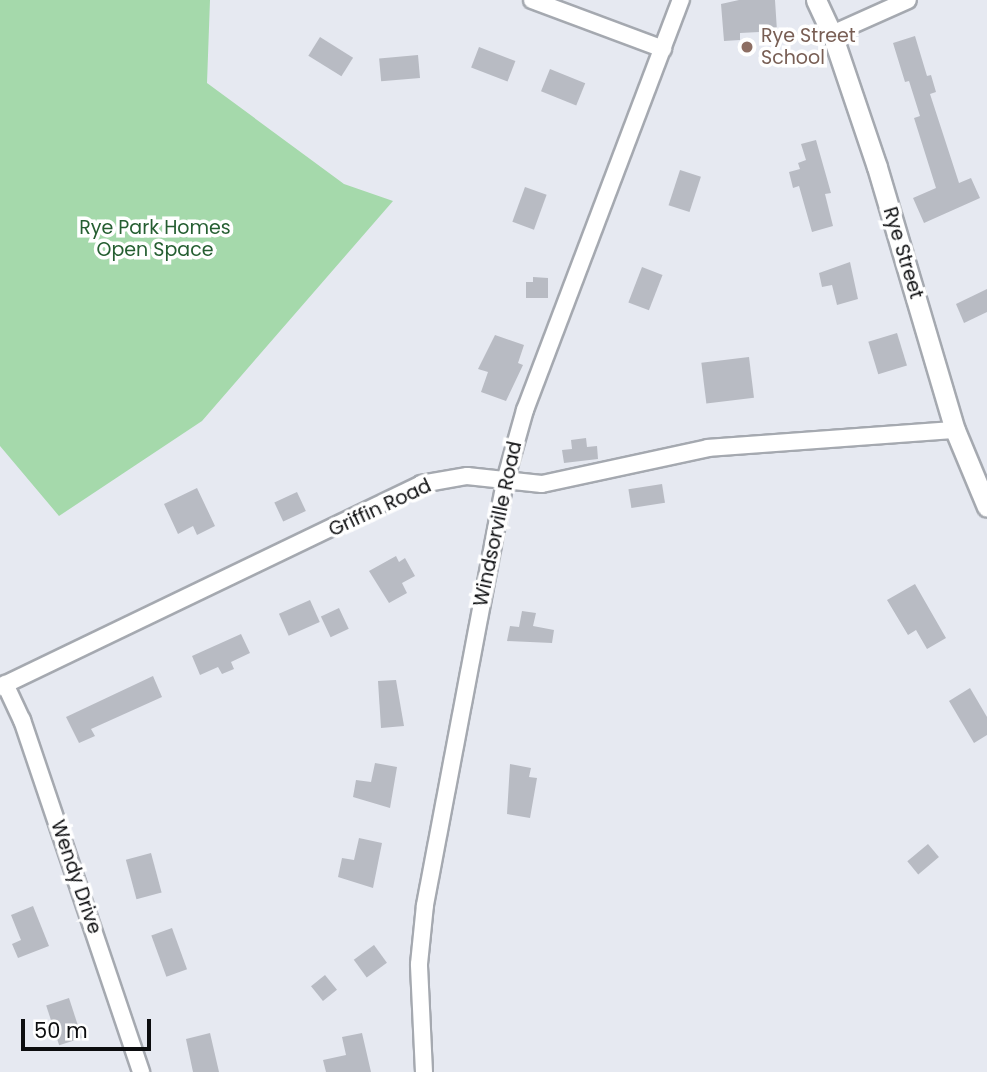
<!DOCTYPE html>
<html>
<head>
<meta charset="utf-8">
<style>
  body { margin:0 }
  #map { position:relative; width:987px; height:1072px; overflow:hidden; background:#e6e9f1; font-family:Poppins,sans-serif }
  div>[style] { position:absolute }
  .green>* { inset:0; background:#a5d9ab }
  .building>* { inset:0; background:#b8bbc3; transform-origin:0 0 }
  .roads { filter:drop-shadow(2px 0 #a5a9b0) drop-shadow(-2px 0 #a5a9b0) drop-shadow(0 2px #a5a9b0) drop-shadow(0 -2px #a5a9b0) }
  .minor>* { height:16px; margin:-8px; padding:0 8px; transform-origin:8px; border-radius:8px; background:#fff }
  .tertiary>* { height:19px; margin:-9.5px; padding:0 9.5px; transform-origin:9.5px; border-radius:9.5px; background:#fff }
  .dots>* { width:19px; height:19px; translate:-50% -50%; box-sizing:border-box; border:4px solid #fff; border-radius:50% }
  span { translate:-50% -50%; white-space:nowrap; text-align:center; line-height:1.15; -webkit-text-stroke:7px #fff; paint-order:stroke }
  .education-label { font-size:19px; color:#785e54 }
  .left { translate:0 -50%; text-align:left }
  .park-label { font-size:19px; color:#255e31 }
  .street-label { font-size:19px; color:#0c0d0f }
  .scale { position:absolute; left:21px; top:1019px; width:130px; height:32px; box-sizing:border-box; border:4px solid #0c0d0f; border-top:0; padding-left:9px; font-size:21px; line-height:24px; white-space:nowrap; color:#0c0d0f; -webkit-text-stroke:5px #fff; paint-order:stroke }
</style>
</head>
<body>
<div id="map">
  <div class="green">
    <div style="clip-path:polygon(0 0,210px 0,207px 83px,344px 184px,393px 201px,202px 421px,59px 516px,0 446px)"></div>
  </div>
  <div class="building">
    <div style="clip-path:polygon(739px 0,775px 0,777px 31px,740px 33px,740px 40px,724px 41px,721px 4px)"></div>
    <div style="clip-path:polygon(915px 36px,927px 76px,931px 75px,936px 92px,930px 94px,959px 183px,971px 178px,980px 198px,924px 223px,913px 198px,936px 188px,914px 118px,920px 116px,909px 81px,905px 82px,893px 43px)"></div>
    <div style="left:320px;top:37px;width:39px;height:22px;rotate:32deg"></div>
    <div style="left:479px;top:47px;width:39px;height:22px;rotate:21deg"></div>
    <div style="left:418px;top:55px;width:23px;height:39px;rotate:85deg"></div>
    <div style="left:550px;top:69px;width:38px;height:24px;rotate:22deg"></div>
    <div style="clip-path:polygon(816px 140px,831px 193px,825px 194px,833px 226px,812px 232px,799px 186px,793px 188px,789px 172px,800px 169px,798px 163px,806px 160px,801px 144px)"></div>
    <div style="left:680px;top:170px;width:22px;height:37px;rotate:18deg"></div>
    <div style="left:525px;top:187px;width:23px;height:37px;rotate:20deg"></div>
    <div style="clip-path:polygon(850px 262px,858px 299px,837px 305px,832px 285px,822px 287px,819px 273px)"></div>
    <div style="left:642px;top:267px;width:22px;height:38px;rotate:21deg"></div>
    <div style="clip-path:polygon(533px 277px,548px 278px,548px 298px,526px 298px,526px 282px,533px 282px)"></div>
    <div style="clip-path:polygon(987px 289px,987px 312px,964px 323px,956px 304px)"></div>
    <div style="left:897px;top:333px;width:34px;height:30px;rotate:73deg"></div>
    <div style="clip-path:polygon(495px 335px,524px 345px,518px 363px,523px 365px,506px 401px,481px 392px,488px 372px,478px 369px)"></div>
    <div style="left:749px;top:357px;width:41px;height:48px;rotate:83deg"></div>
    <div style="clip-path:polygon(586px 438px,587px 447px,597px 446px,598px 459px,564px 463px,562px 450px,572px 449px,571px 440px)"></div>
    <div style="left:662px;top:484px;width:19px;height:34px;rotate:81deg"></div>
    <div style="clip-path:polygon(197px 488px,215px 526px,197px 535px,193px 526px,178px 534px,164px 504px)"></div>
    <div style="left:297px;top:492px;width:21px;height:25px;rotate:65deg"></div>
    <div style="clip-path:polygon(396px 556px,399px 562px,405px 558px,415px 576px,402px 583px,407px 593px,389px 603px,369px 571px)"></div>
    <div style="clip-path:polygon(915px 584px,946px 638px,927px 649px,916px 630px,908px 635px,887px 600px)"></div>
    <div style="left:310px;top:600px;width:24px;height:34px;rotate:66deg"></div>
    <div style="left:339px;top:608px;width:23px;height:20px;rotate:65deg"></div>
    <div style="clip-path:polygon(522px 611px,536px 613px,533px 626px,554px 630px,552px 643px,507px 641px,510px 626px,519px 627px)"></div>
    <div style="clip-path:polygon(241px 634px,250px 653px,231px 662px,234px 669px,222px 674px,218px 667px,200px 675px,192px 656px)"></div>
    <div style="clip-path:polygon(153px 676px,162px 697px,91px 729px,95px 736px,79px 743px,66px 717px)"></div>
    <div style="clip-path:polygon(396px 680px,404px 726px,381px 728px,378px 681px)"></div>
    <div style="clip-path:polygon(970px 688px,987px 717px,987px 735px,974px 743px,949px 701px)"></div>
    <div style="clip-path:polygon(375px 763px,397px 767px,390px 808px,353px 797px,356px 780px,371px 782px)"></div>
    <div style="clip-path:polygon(510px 764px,531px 768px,529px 777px,537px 778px,530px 818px,507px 814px)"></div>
    <div style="clip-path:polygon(359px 838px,382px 843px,373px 888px,338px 877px,342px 858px,354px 860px)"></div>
    <div style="left:928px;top:844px;width:17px;height:27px;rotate:50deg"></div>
    <div style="left:151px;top:853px;width:41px;height:26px;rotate:75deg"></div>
    <div style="clip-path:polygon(33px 906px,49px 946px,18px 958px,12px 944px,21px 940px,11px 915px)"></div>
    <div style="left:172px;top:928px;width:44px;height:22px;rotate:70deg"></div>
    <div style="left:374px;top:945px;width:22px;height:25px;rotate:54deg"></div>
    <div style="left:325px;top:975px;width:19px;height:18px;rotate:51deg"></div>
    <div style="left:69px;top:998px;width:42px;height:24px;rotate:72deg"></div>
    <div style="clip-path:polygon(210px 1033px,219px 1072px,193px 1072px,186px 1039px)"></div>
    <div style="clip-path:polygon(362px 1033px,371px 1072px,326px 1072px,323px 1060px,346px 1055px,342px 1037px)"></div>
  </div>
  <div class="roads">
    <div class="minor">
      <div style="left:532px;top:0;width:140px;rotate:20.5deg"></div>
      <div style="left:832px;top:34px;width:83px;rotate:-24.1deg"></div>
      <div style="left:5px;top:684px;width:40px;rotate:65deg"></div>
      <div style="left:22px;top:720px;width:372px;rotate:71.3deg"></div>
      <div style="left:0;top:687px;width:467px;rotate:-25.7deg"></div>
      <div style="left:421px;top:484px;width:47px;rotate:-9.9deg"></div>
      <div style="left:467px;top:476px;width:75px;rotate:6.1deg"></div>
      <div style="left:542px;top:484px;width:170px;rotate:-12.2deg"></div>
      <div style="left:708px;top:448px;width:248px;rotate:-4.2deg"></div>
      <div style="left:424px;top:1072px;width:108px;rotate:-92.7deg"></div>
      <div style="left:419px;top:964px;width:59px;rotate:-84.2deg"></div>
      <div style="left:425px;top:905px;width:431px;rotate:-79.3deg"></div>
      <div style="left:505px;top:481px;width:74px;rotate:-74.3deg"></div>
      <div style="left:525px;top:410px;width:439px;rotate:-69.2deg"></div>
    </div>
    <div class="tertiary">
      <div style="left:816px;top:0;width:38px;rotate:65deg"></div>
      <div style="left:832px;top:34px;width:140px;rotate:71.3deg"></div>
      <div style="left:877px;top:167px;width:274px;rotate:73.5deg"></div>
      <div style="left:955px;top:430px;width:83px;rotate:67.4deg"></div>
    </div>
  </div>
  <div class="dots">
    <div style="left:747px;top:47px;background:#8d6e63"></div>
  </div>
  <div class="education-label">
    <span class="left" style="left:761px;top:47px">Rye Street<br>School</span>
  </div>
  <div class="park-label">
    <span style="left:155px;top:239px">Rye Park Homes<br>Open Space</span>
  </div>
  <div class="street-label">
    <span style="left:903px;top:253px;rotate:73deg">Rye Street</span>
    <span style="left:380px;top:508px;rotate:-25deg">Griffin Road</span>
    <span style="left:498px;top:524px;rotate:-78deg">Windsorville Road</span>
    <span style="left:76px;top:877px;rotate:71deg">Wendy Drive</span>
  </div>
  <div class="scale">50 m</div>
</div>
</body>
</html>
